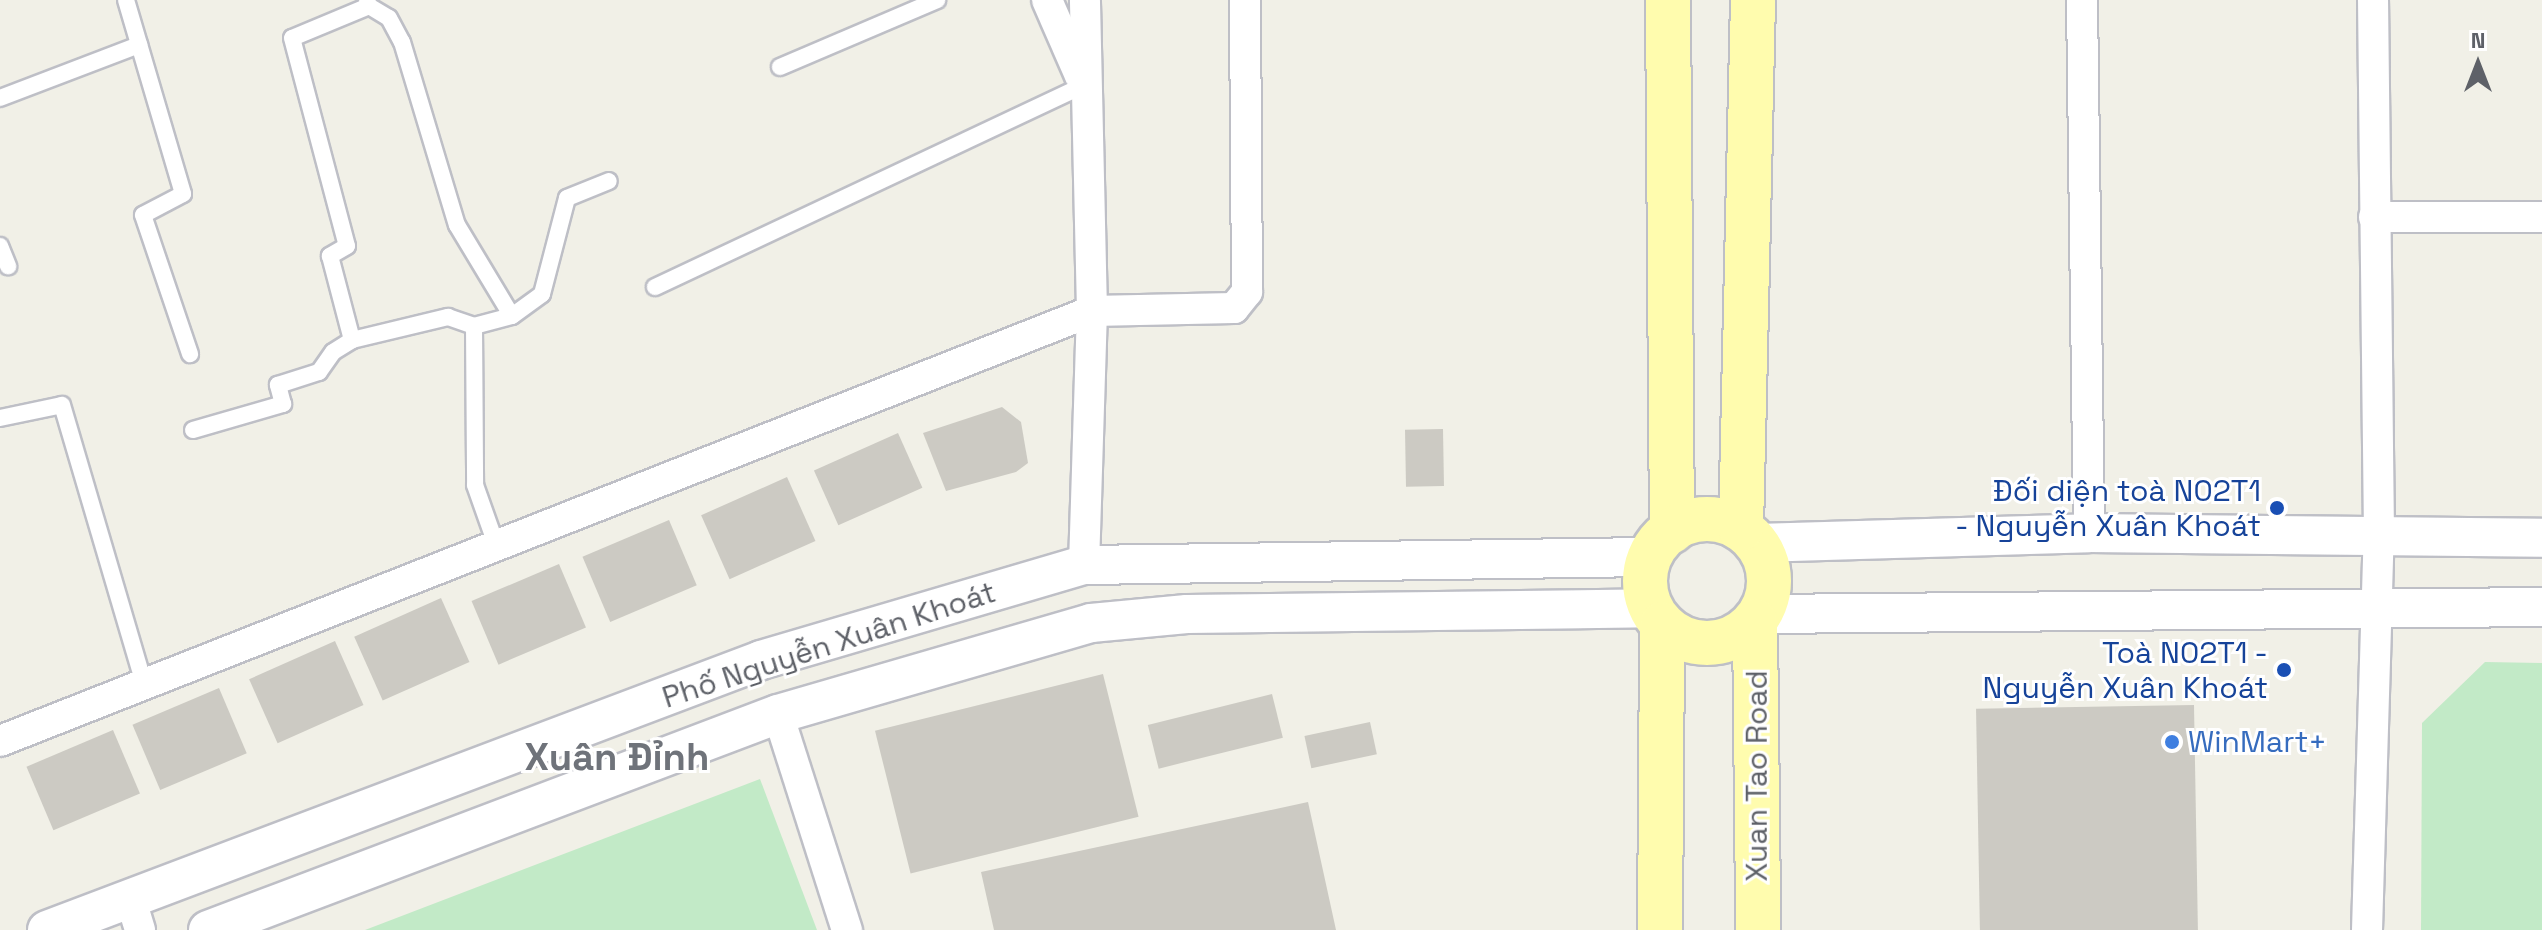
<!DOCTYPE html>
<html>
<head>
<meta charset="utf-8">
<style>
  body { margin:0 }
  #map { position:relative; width:2542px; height:930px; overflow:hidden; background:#f1f0e7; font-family:"Space Grotesk",sans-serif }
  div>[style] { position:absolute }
  .green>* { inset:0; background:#c2eac7 }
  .building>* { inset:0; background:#cccac3; transform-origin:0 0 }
  .roads { filter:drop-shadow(2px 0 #bebfc6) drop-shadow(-2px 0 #bebfc6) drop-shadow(0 2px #bebfc6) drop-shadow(0 -2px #bebfc6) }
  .service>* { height:16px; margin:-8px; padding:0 8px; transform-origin:8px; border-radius:8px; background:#fff }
  .minor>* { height:30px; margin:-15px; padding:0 15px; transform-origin:15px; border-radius:15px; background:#fff }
  .tertiary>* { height:38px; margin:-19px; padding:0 19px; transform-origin:19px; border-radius:19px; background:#fff }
  .primary>* { height:44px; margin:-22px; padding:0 22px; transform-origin:22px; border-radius:22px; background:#fffcae }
  .primary>.ring { margin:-22px; padding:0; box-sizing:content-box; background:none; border:44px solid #fffcae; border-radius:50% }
  .dots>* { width:22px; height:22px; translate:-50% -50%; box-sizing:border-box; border:4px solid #fff; border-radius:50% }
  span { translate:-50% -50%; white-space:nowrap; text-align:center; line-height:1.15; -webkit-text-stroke:6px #fff; paint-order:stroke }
  .transit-label { font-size:30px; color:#164399 }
  .right { translate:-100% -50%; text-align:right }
  .street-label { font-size:30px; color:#5e6168 }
  .shop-label { font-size:30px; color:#366cbe }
  .left { translate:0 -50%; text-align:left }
  .district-label { font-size:38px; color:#6f737a; font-weight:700 }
  .north { position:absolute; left:2438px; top:24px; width:80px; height:80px; -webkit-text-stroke:6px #fff; paint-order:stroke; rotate:0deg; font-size:22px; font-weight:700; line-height:32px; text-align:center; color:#5e6168 }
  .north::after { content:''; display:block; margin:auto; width:28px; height:36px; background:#5e6168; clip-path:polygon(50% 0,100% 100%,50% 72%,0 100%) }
</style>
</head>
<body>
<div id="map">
  <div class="green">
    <div style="clip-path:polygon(2485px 662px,2542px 663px,2542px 930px,2421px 930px,2422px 723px)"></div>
    <div style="clip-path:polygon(760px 779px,817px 930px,365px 930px)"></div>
  </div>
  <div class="building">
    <div style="clip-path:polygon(1002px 407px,1021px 422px,1028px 463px,1016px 472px,946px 491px,923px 433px)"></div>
    <div style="left:1443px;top:429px;width:57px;height:38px;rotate:89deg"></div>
    <div style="left:898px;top:433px;width:60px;height:92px;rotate:66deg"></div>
    <div style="left:787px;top:477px;width:70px;height:94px;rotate:66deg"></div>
    <div style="left:669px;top:520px;width:71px;height:94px;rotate:67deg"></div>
    <div style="left:559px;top:564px;width:69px;height:95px;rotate:67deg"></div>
    <div style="left:441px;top:598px;width:70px;height:95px;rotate:66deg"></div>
    <div style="left:335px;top:641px;width:70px;height:94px;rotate:66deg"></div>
    <div style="left:1103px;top:674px;width:147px;height:235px;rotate:76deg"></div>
    <div style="left:219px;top:688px;width:71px;height:94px;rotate:67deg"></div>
    <div style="left:1272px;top:694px;width:45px;height:128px;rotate:76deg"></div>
    <div style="left:2194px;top:705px;width:225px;height:218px;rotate:89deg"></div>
    <div style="left:1370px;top:722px;width:33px;height:67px;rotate:78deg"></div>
    <div style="left:113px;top:730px;width:69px;height:94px;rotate:67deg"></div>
    <div style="clip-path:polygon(1308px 802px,1336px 930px,994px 930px,981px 872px)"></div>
  </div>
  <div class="roads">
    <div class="service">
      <div style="left:126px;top:0;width:202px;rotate:73.6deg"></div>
      <div style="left:183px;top:194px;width:45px;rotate:152.3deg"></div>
      <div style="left:143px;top:215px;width:147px;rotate:71.3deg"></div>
      <div style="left:367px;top:0;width:6px;rotate:72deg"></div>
      <div style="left:369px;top:6px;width:83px;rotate:157.4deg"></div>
      <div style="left:292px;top:38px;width:215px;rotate:75.2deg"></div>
      <div style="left:347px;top:246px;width:20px;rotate:150deg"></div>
      <div style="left:330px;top:256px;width:87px;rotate:75.3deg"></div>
      <div style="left:352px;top:340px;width:99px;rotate:-13.5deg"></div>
      <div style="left:448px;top:317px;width:28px;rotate:19deg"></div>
      <div style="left:369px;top:6px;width:23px;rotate:31deg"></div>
      <div style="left:389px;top:18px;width:27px;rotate:62deg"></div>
      <div style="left:402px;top:42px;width:191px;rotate:73.3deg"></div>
      <div style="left:457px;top:225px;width:106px;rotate:58.9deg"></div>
      <div style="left:780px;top:67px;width:171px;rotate:-23.1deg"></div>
      <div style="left:0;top:98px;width:149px;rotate:-20.9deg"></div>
      <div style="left:0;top:246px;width:22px;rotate:68deg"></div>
      <div style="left:655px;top:287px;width:474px;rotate:-25.2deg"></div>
      <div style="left:474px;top:326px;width:159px;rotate:89.6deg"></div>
      <div style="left:475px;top:485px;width:66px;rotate:70.5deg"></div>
      <div style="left:474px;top:326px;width:39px;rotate:-15deg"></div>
      <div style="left:512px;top:316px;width:37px;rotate:-36deg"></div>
      <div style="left:542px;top:294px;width:99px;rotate:-75.4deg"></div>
      <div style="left:567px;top:198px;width:45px;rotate:-22deg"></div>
      <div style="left:0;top:418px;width:63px;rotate:-11.8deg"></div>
      <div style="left:62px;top:405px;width:294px;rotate:73.6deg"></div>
      <div style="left:193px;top:430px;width:94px;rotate:-16.1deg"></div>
      <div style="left:283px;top:404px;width:20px;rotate:-105deg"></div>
      <div style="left:278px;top:385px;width:43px;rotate:-17.6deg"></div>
      <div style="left:319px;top:372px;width:24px;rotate:-55deg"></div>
      <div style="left:333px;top:352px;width:22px;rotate:-32deg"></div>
    </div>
    <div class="minor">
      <div style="left:1047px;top:0;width:83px;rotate:66.5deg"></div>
      <div style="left:2082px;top:0;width:533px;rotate:89.25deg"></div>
      <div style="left:2374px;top:217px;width:168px"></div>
      <div style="left:1084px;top:565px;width:254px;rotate:-88.2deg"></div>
      <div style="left:1092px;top:311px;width:311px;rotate:-91.3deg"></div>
      <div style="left:778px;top:714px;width:227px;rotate:72.3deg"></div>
      <div style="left:0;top:741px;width:1174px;rotate:-21.49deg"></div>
      <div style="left:1092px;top:311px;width:142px;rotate:-1.2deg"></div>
      <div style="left:1234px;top:308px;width:21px;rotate:-51deg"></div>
      <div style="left:1247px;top:292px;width:292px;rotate:-90.4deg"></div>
      <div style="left:130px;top:897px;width:34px;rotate:73deg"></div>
      <div style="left:2367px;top:930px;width:395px;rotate:-88.3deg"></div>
      <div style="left:2379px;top:535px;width:535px;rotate:-90.64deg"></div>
    </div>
    <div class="tertiary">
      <div style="left:1757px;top:543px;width:332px;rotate:-1.7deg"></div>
      <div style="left:2089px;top:533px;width:453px;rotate:0.6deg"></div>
      <div style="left:1760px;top:614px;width:782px;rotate:-0.51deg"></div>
      <div style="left:47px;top:930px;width:763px;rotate:-20.71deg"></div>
      <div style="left:761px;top:660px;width:337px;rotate:-16.4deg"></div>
      <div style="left:1084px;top:565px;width:566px;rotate:-0.81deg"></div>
      <div style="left:208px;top:930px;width:610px;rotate:-20.75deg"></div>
      <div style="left:778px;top:714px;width:326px;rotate:-16.2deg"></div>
      <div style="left:1091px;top:623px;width:96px;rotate:-5.4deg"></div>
      <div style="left:1187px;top:614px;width:463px;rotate:-0.7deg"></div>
    </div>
    <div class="primary">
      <div style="left:1668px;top:0;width:531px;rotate:89.57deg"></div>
      <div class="ring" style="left:1645px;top:519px;width:80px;height:80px"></div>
      <div style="left:1741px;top:529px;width:529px;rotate:-88.7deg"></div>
      <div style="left:1755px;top:621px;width:309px;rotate:89.4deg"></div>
      <div style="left:1660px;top:930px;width:306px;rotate:-89.6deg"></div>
    </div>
  </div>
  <div class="dots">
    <div style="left:2277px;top:508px;background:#1a4fb4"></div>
    <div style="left:2284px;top:670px;background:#1a4fb4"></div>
    <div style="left:2172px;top:742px;background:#3f7fe0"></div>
  </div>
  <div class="transit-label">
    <span class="right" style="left:2261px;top:508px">Đối diện toà N02T1<br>- Nguyễn Xuân Khoát</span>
    <span class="right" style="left:2268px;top:670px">Toà N02T1 -<br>Nguyễn Xuân Khoát</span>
  </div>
  <div class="street-label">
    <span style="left:829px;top:645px;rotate:-18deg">Phố Nguyễn Xuân Khoát</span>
    <span style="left:1757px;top:776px;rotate:-90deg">Xuan Tao Road</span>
  </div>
  <div class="shop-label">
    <span class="left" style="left:2188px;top:742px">WinMart+</span>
  </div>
  <div class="district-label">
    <span style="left:617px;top:758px">Xuân Đỉnh</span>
  </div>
  <div class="north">N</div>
</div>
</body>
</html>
